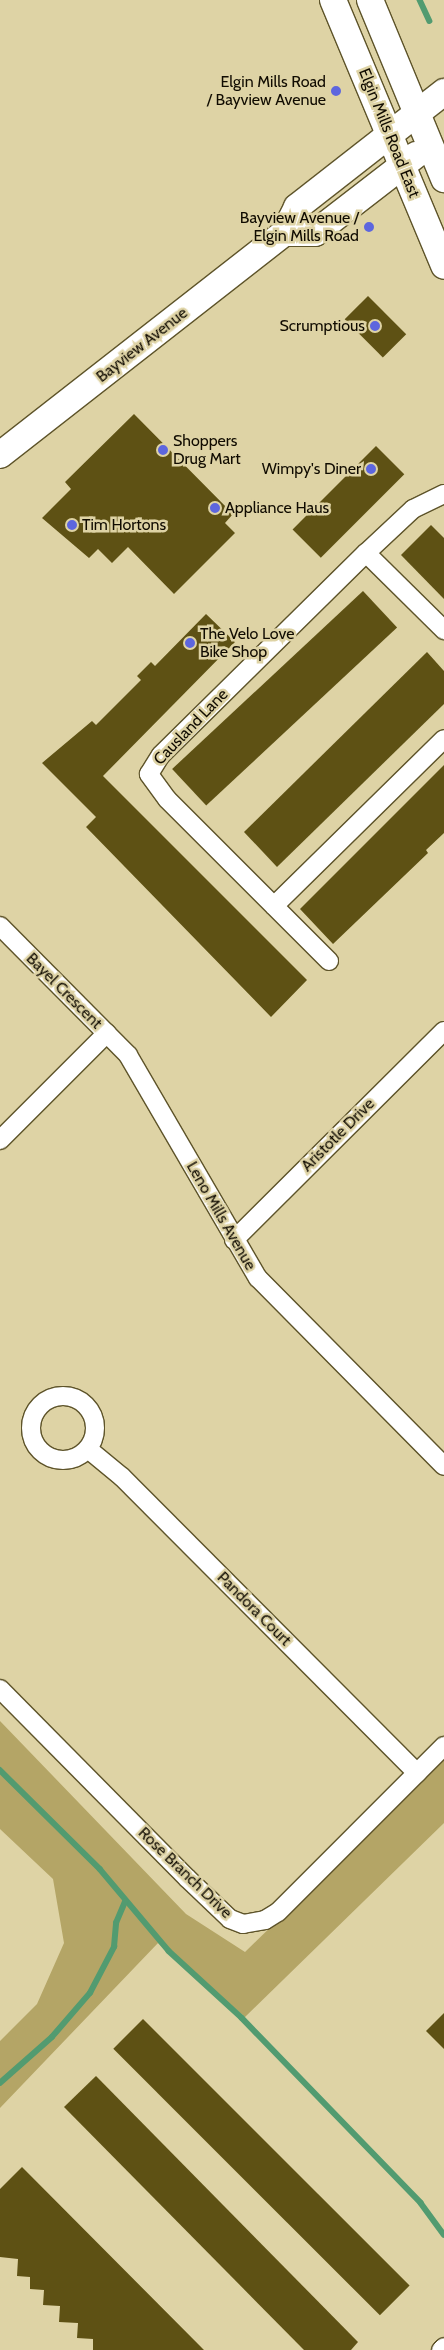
<!DOCTYPE html>
<html>
<head>
<meta charset="utf-8">
<style>
  body { margin:0 }
  #map { position:relative; width:444px; height:2350px; overflow:hidden; background:#ded3a5; font-family:Cabin,sans-serif }
  div>[style] { position:absolute }
  .green>* { inset:0; background:#b4a566 }
  .stream>* { height:5.5px; margin:-2.75px; padding:0 2.75px; transform-origin:2.75px; border-radius:2.75px; background:#529b70 }
  .building>* { inset:0; background:#5e5114; transform-origin:0 0 }
  .roads { filter:drop-shadow(1px 0 #5e542a) drop-shadow(-1px 0 #5e542a) drop-shadow(0 1px #5e542a) drop-shadow(0 -1px #5e542a) }
  .street>* { height:18px; margin:-9px; padding:0 9px; transform-origin:9px; border-radius:9px; background:#fff }
  .street>.ring { margin:-9px; padding:0; box-sizing:content-box; background:none; border:18px solid #fff; border-radius:50% }
  .secondary>* { height:26px; margin:-13px; padding:0 13px; transform-origin:13px; border-radius:13px; background:#fff }
  .dots>* { width:14px; height:14px; translate:-50% -50%; box-sizing:border-box; border:2px solid #ded3a5; border-radius:50% }
  span { translate:-50% -50%; white-space:nowrap; text-align:center; line-height:1.15; -webkit-text-stroke:5px #ded3a5; paint-order:stroke }
  .poi-label { font-size:16px; color:#100b00 }
  .right { translate:-100% -50%; text-align:right }
  .left { translate:0 -50%; text-align:left }
  .street-label { font-size:16px; color:#100b00 }
</style>
</head>
<body>
<div id="map">
  <div class="green">
    <div style="clip-path:polygon(0 1721px,186px 1914px,245px 1952px,444px 1758px,444px 1823px,245px 2017px,158px 1943px,0 2108px,0 2041px,37px 2004px,64px 1943px,53px 1879px,0 1829px)"></div>
  </div>
  <div class="stream">
    <div style="left:420px;top:0;width:23px;rotate:65deg"></div>
    <div style="left:0;top:1770px;width:141px;rotate:44.7deg"></div>
    <div style="left:100px;top:1869px;width:107px;rotate:49.9deg"></div>
    <div style="left:169px;top:1951px;width:99px;rotate:42.5deg"></div>
    <div style="left:242px;top:2018px;width:257px;rotate:45.9deg"></div>
    <div style="left:421px;top:2203px;width:39px;rotate:54deg"></div>
    <div style="left:0;top:2083px;width:69px;rotate:-41.5deg"></div>
    <div style="left:52px;top:2037px;width:58px;rotate:-49.2deg"></div>
    <div style="left:90px;top:1993px;width:52px;rotate:-62.4deg"></div>
    <div style="left:114px;top:1947px;width:24px;rotate:-85deg"></div>
    <div style="left:116px;top:1923px;width:23px;rotate:-67deg"></div>
  </div>
  <div class="building">
    <div style="left:368px;top:296px;width:54px;height:33px;rotate:45deg"></div>
    <div style="clip-path:polygon(134px 414px,233px 514px,225px 523px,235px 533px,174px 594px,128px 547px,112px 563px,98px 549px,89px 558px,42px 518px,71px 489px,65px 482px)"></div>
    <div style="left:376px;top:446px;width:40px;height:118px;rotate:45deg"></div>
    <div style="clip-path:polygon(431px 525px,444px 538px,444px 599px,401px 555px)"></div>
    <div style="left:363px;top:591px;width:50px;height:261px;rotate:47deg"></div>
    <div style="clip-path:polygon(206px 614px,235px 642px,103px 776px,307px 980px,271px 1017px,86px 827px,96px 817px,42px 763px,92px 721px,96px 725px,141px 680px,137px 676px,151px 662px,155px 666px)"></div>
    <div style="clip-path:polygon(427px 652px,444px 671px,444px 704px,277px 867px,244px 832px)"></div>
    <div style="clip-path:polygon(444px 765px,444px 833px,426px 850px,428px 853px,333px 944px,300px 909px)"></div>
    <div style="clip-path:polygon(444px 2013px,444px 2049px,426px 2031px)"></div>
    <div style="left:143px;top:2019px;width:377px;height:42px;rotate:45deg"></div>
    <div style="clip-path:polygon(96px 2076px,358px 2342px,351px 2350px,304px 2350px,64px 2107px)"></div>
    <div style="clip-path:polygon(22px 2167px,204px 2350px,93px 2350px,93px 2339px,77px 2338px,78px 2323px,59px 2322px,60px 2306px,43px 2305px,44px 2290px,30px 2289px,30px 2277px,17px 2276px,18px 2259px,0 2257px,0 2189px)"></div>
  </div>
  <div class="roads">
    <div class="street">
      <div style="left:366px;top:553px;width:110px;rotate:44.6deg"></div>
      <div style="left:274px;top:906px;width:238px;rotate:-44.5deg"></div>
      <div style="left:0;top:926px;width:182px;rotate:45.2deg"></div>
      <div style="left:128px;top:1055px;width:258px;rotate:59.8deg"></div>
      <div style="left:258px;top:1278px;width:264px;rotate:45.3deg"></div>
      <div style="left:329px;top:961px;width:229px;rotate:-135deg"></div>
      <div style="left:167px;top:799px;width:31px;rotate:-126deg"></div>
      <div style="left:149px;top:774px;width:22px;rotate:-58deg"></div>
      <div style="left:161px;top:755px;width:288px;rotate:-44.6deg"></div>
      <div style="left:366px;top:553px;width:64px;rotate:-43.1deg"></div>
      <div style="left:413px;top:509px;width:34px;rotate:-26deg"></div>
      <div style="left:0;top:1140px;width:151px;rotate:-45deg"></div>
      <div style="left:234px;top:1240px;width:296px;rotate:-44.9deg"></div>
      <div class="ring" style="left:31px;top:1396px;width:46px;height:46px"></div>
      <div style="left:88px;top:1449px;width:44px;rotate:39.5deg"></div>
      <div style="left:122px;top:1477px;width:418px;rotate:45.1deg"></div>
      <div style="left:0;top:1689px;width:266px;rotate:45.3deg"></div>
      <div style="left:187px;top:1878px;width:59px;rotate:43.6deg"></div>
      <div style="left:230px;top:1919px;width:14px;rotate:21deg"></div>
      <div style="left:243px;top:1924px;width:22px;rotate:-10deg"></div>
      <div style="left:265px;top:1920px;width:15px;rotate:-32deg"></div>
      <div style="left:278px;top:1912px;width:235px;rotate:-45deg"></div>
      <div style="left:441px;top:2350px;width:4px;rotate:-45deg"></div>
    </div>
    <div class="secondary">
      <div style="left:333px;top:0;width:288px;rotate:67.3deg"></div>
      <div style="left:370px;top:0;width:194px;rotate:67.5deg"></div>
      <div style="left:284px;top:233px;width:31px"></div>
      <div style="left:315px;top:233px;width:128px;rotate:-37.7deg"></div>
      <div style="left:0;top:455px;width:360px;rotate:-38deg"></div>
      <div style="left:284px;top:233px;width:29px;rotate:-63deg"></div>
      <div style="left:297px;top:207px;width:187px;rotate:-38deg"></div>
    </div>
  </div>
  <div class="dots">
    <div style="left:336px;top:91px;background:#5d66de"></div>
    <div style="left:369px;top:227px;background:#5d66de"></div>
    <div style="left:375px;top:326px;background:#5d66de"></div>
    <div style="left:163px;top:450px;background:#5d66de"></div>
    <div style="left:371px;top:469px;background:#5d66de"></div>
    <div style="left:215px;top:508px;background:#5d66de"></div>
    <div style="left:72px;top:525px;background:#5d66de"></div>
    <div style="left:190px;top:643px;background:#5d66de"></div>
  </div>
  <div class="poi-label">
    <span class="right" style="left:326px;top:91px">Elgin Mills Road<br>/ Bayview Avenue</span>
    <span class="right" style="left:359px;top:227px">Bayview Avenue /<br>Elgin Mills Road</span>
    <span class="right" style="left:365px;top:326px">Scrumptious</span>
    <span class="left" style="left:173px;top:450px">Shoppers<br>Drug Mart</span>
    <span class="right" style="left:361px;top:469px">Wimpy's Diner</span>
    <span class="left" style="left:225px;top:508px">Appliance Haus</span>
    <span class="left" style="left:82px;top:525px">Tim Hortons</span>
    <span class="left" style="left:200px;top:643px">The Velo Love<br>Bike Shop</span>
  </div>
  <div class="street-label">
    <span style="left:389px;top:133px;rotate:68deg">Elgin Mills Road East</span>
    <span style="left:142px;top:345px;rotate:-38deg">Bayview Avenue</span>
    <span style="left:191px;top:727px;rotate:-46deg">Causland Lane</span>
    <span style="left:64px;top:991px;rotate:45deg">Bayel Crescent</span>
    <span style="left:338px;top:1135px;rotate:-45deg">Aristotle Drive</span>
    <span style="left:221px;top:1216px;rotate:60deg">Leno Mills Avenue</span>
    <span style="left:254px;top:1609px;rotate:45deg">Pandora Court</span>
    <span style="left:185px;top:1873px;rotate:44deg">Rose Branch Drive</span>
  </div>
</div>
</body>
</html>
